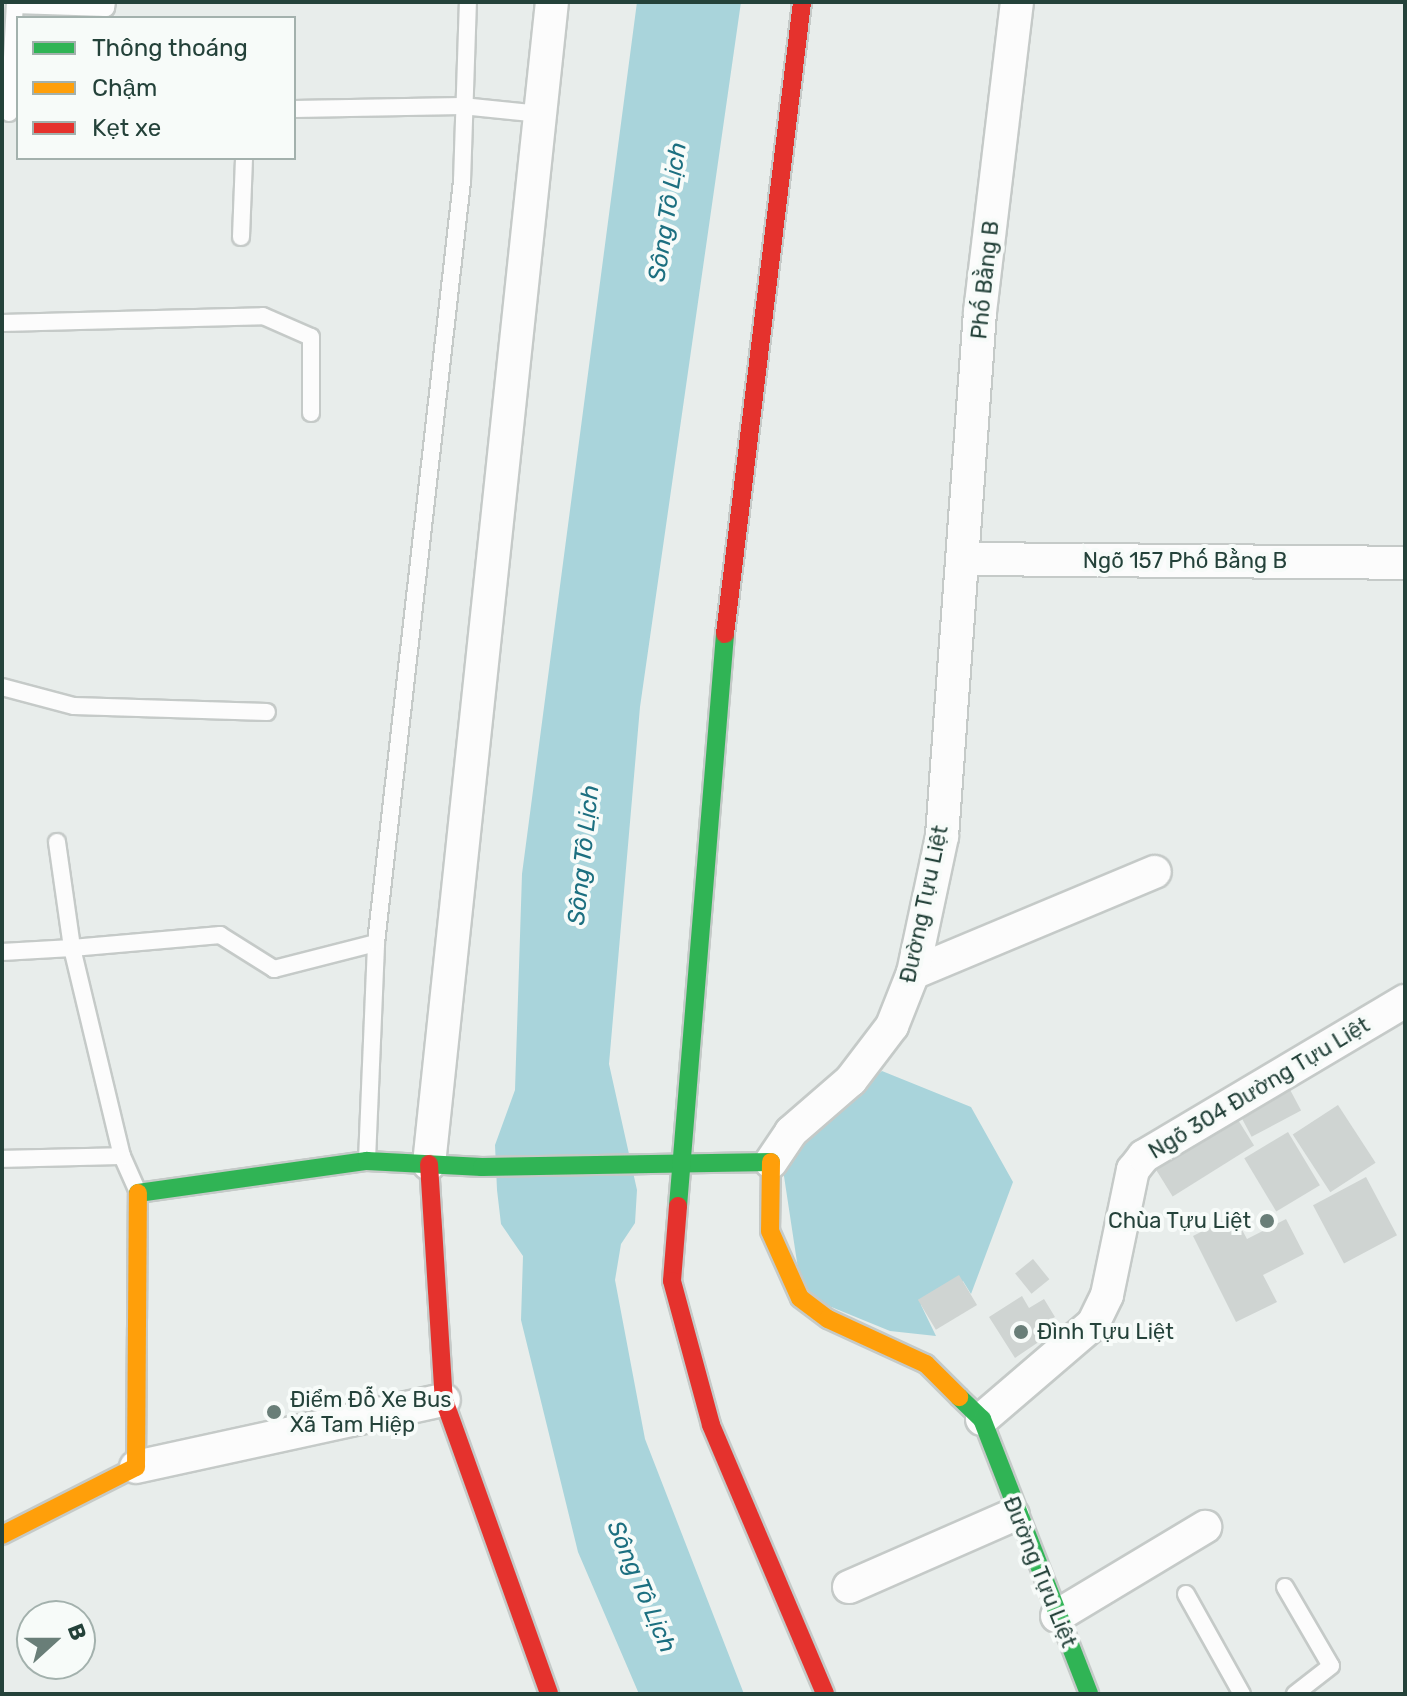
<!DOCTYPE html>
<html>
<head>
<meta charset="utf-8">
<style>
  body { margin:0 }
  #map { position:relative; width:1407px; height:1696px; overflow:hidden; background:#e8edeb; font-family:Rubik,sans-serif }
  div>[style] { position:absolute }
  .water>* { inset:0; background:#a9d4db }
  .building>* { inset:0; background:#cfd4d2; transform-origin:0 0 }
  .roads { filter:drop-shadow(2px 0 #c5cac8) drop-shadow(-2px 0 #c5cac8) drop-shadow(0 2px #c5cac8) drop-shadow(0 -2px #c5cac8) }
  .lane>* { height:16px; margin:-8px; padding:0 8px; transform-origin:8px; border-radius:8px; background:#fcfcfc }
  .street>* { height:32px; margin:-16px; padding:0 16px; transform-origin:16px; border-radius:16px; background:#fcfcfc }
  .fast>* { height:18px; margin:-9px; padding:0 9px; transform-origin:9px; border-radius:9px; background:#30b455 }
  .slow>* { height:18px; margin:-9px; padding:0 9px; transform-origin:9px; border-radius:9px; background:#ff9f0a }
  .jam>* { height:18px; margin:-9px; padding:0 9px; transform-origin:9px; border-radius:9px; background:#e5322d }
  .dots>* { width:22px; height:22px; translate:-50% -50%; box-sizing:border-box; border:4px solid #f7fbf9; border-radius:50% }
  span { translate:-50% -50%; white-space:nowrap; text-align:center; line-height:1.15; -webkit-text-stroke:8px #f7fbf9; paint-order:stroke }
  .street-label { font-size:22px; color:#24423a }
  .poi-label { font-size:22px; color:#24423a }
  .right { translate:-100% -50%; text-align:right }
  .left { translate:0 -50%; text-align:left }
  .water-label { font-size:24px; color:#1c6f80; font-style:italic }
  .frame { position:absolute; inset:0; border:4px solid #24423a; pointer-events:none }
  .legend { position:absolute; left:16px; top:16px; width:280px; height:144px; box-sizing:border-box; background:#f7fbf9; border:2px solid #a3b1ad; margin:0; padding:10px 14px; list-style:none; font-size:24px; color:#24423a }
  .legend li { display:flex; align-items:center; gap:16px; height:40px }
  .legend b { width:40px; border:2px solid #a3b1ad }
  .north { position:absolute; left:16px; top:1600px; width:80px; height:80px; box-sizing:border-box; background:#f7fbf9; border:2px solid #a3b1ad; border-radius:50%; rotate:69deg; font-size:22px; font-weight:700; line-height:32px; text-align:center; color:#24423a }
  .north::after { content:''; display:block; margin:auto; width:28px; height:36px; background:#697e78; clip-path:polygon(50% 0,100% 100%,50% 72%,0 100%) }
</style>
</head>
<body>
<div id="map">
  <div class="water">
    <div style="clip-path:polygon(637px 2px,741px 2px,640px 707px,609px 1064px,637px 1190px,635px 1223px,621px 1244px,615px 1280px,645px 1439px,744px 1694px,639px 1694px,578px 1552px,521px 1320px,523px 1256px,501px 1224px,497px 1190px,495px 1145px,515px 1090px,522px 874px)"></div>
    <div style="clip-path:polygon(882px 1071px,971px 1107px,1013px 1182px,971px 1294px,963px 1281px,921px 1305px,936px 1336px,890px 1331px,802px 1295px,782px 1163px,800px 1136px)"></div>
  </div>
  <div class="building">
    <div style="left:1287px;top:1084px;width:30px;height:56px;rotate:62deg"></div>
    <div style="left:1338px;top:1105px;width:69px;height:54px;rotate:57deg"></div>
    <div style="left:1235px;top:1115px;width:36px;height:96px;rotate:58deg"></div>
    <div style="left:1288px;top:1132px;width:62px;height:51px;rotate:59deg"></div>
    <div style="left:1366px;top:1177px;width:66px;height:60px;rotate:62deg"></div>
    <div style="clip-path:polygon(1234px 1215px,1247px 1239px,1286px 1219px,1304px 1254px,1263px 1275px,1277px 1302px,1236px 1322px,1193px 1236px)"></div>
    <div style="left:1033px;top:1259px;width:26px;height:23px;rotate:51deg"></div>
    <div style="left:959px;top:1275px;width:35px;height:48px;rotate:59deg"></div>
    <div style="clip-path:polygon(1022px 1296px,1029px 1308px,1044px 1299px,1055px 1317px,1039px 1326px,1046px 1337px,1015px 1358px,989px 1317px)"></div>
  </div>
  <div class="roads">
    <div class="lane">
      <div style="left:15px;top:5px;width:91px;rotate:1.9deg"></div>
      <div style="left:106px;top:8px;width:6px;rotate:-81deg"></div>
      <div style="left:294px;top:109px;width:168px;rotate:-1deg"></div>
      <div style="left:462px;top:106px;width:79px;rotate:5.8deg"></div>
      <div style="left:9px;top:113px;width:111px;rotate:-86.9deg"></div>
      <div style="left:241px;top:237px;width:79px;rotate:-87.8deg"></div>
      <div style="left:2px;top:323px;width:261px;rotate:-1.5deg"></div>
      <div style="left:263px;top:316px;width:52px;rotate:23.6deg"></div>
      <div style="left:311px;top:337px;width:76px;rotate:90deg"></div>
      <div style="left:2px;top:687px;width:74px;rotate:14.8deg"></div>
      <div style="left:74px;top:706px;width:193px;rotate:1.8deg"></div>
      <div style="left:57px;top:842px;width:107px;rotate:81.9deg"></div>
      <div style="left:72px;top:948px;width:149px;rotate:-5deg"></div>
      <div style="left:220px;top:935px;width:64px;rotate:32.2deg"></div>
      <div style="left:274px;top:969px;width:105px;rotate:-14.3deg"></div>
      <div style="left:2px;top:952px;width:70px;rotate:-3.3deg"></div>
      <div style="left:72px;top:948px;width:214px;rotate:76.5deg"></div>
      <div style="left:122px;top:1156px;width:36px;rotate:66deg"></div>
      <div style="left:2px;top:1159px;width:120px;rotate:-1.4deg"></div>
      <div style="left:367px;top:1160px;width:217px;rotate:-87.6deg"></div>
      <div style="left:376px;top:943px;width:767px;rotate:-83.56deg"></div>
      <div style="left:462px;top:181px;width:179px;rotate:-88.1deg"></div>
      <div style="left:1285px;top:1587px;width:91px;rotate:59.8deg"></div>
      <div style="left:1331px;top:1666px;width:46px;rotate:142.1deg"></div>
      <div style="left:1186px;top:1594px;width:115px;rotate:60.8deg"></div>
    </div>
    <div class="street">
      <div style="left:966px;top:559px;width:439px;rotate:0.5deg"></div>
      <div style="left:913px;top:973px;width:262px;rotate:-22.7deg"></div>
      <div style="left:771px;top:1162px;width:36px;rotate:-56deg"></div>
      <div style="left:791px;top:1132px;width:79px;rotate:-40.9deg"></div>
      <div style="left:851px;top:1080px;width:68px;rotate:-52.8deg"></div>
      <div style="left:892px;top:1026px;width:57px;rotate:-68.4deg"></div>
      <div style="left:913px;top:973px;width:140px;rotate:-78deg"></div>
      <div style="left:942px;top:836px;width:525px;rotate:-85.85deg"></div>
      <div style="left:980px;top:312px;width:312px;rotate:-83.2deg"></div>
      <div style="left:429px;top:1164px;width:1168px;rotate:-83.96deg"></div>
      <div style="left:982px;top:1419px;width:146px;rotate:-40.6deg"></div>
      <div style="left:1093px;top:1324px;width:32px;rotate:-64deg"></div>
      <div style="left:1107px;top:1295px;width:128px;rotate:-78.3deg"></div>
      <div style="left:1133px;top:1170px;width:18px;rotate:-52deg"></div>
      <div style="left:1144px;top:1156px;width:304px;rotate:-30.7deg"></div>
      <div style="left:136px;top:1467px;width:315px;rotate:-12.3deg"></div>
      <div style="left:849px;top:1587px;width:179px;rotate:-23.7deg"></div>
      <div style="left:1057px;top:1616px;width:173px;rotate:-31deg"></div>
    </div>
    <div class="fast">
      <div style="left:138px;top:1193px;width:231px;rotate:-8deg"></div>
      <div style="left:367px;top:1161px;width:115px;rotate:3deg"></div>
      <div style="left:482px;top:1167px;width:289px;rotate:-1deg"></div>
      <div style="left:678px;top:1206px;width:574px;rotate:-85.3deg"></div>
      <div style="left:959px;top:1397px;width:32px;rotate:44deg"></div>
      <div style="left:982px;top:1419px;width:295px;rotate:68.7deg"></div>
    </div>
    <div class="slow">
      <div style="left:771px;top:1162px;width:69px;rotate:90.8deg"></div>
      <div style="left:770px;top:1231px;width:73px;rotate:65.9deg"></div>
      <div style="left:800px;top:1298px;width:35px;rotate:37deg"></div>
      <div style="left:828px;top:1319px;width:108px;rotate:24.7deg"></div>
      <div style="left:926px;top:1364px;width:47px;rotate:45deg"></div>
      <div style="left:2px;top:1535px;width:150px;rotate:-26.9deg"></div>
      <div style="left:136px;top:1467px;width:274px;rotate:-89.6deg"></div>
    </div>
    <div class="jam">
      <div style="left:725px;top:634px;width:637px;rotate:-83.05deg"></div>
      <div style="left:429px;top:1164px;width:236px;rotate:86.4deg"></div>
      <div style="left:444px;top:1400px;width:312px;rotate:70.3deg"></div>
      <div style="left:678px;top:1206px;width:75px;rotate:94.6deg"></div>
      <div style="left:672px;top:1281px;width:149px;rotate:74.8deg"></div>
      <div style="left:711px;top:1425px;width:292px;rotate:67deg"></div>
    </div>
  </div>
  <div class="dots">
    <div style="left:1267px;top:1221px;background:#697e78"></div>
    <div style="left:1021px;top:1332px;background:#697e78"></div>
    <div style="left:274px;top:1412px;background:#697e78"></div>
  </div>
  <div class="street-label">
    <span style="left:985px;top:280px;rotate:-84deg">Phố Bằng B</span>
    <span style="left:1185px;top:561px">Ngõ 157 Phố Bằng B</span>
    <span style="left:924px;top:904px;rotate:-78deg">Đường Tựu Liệt</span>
    <span style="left:1259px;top:1088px;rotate:-31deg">Ngõ 304 Đường Tựu Liệt</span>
    <span style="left:1040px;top:1572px;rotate:68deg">Đường Tựu Liệt</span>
  </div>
  <div class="poi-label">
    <span class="right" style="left:1251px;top:1221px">Chùa Tựu Liệt</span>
    <span class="left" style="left:1037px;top:1332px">Đình Tựu Liệt</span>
    <span class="left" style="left:290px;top:1412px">Điểm Đỗ Xe Bus<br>Xã Tam Hiệp</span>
  </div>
  <div class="water-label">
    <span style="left:668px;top:212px;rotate:-81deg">Sông Tô Lịch</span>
    <span style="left:584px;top:855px;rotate:-84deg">Sông Tô Lịch</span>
    <span style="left:641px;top:1587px;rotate:67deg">Sông Tô Lịch</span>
  </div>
  <div class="frame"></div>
  <ul class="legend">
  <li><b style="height:10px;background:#30b455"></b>Thông thoáng</li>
  <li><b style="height:10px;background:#ff9f0a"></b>Chậm</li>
  <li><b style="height:10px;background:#e5322d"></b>Kẹt xe</li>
  </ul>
  <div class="north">B</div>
</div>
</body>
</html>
